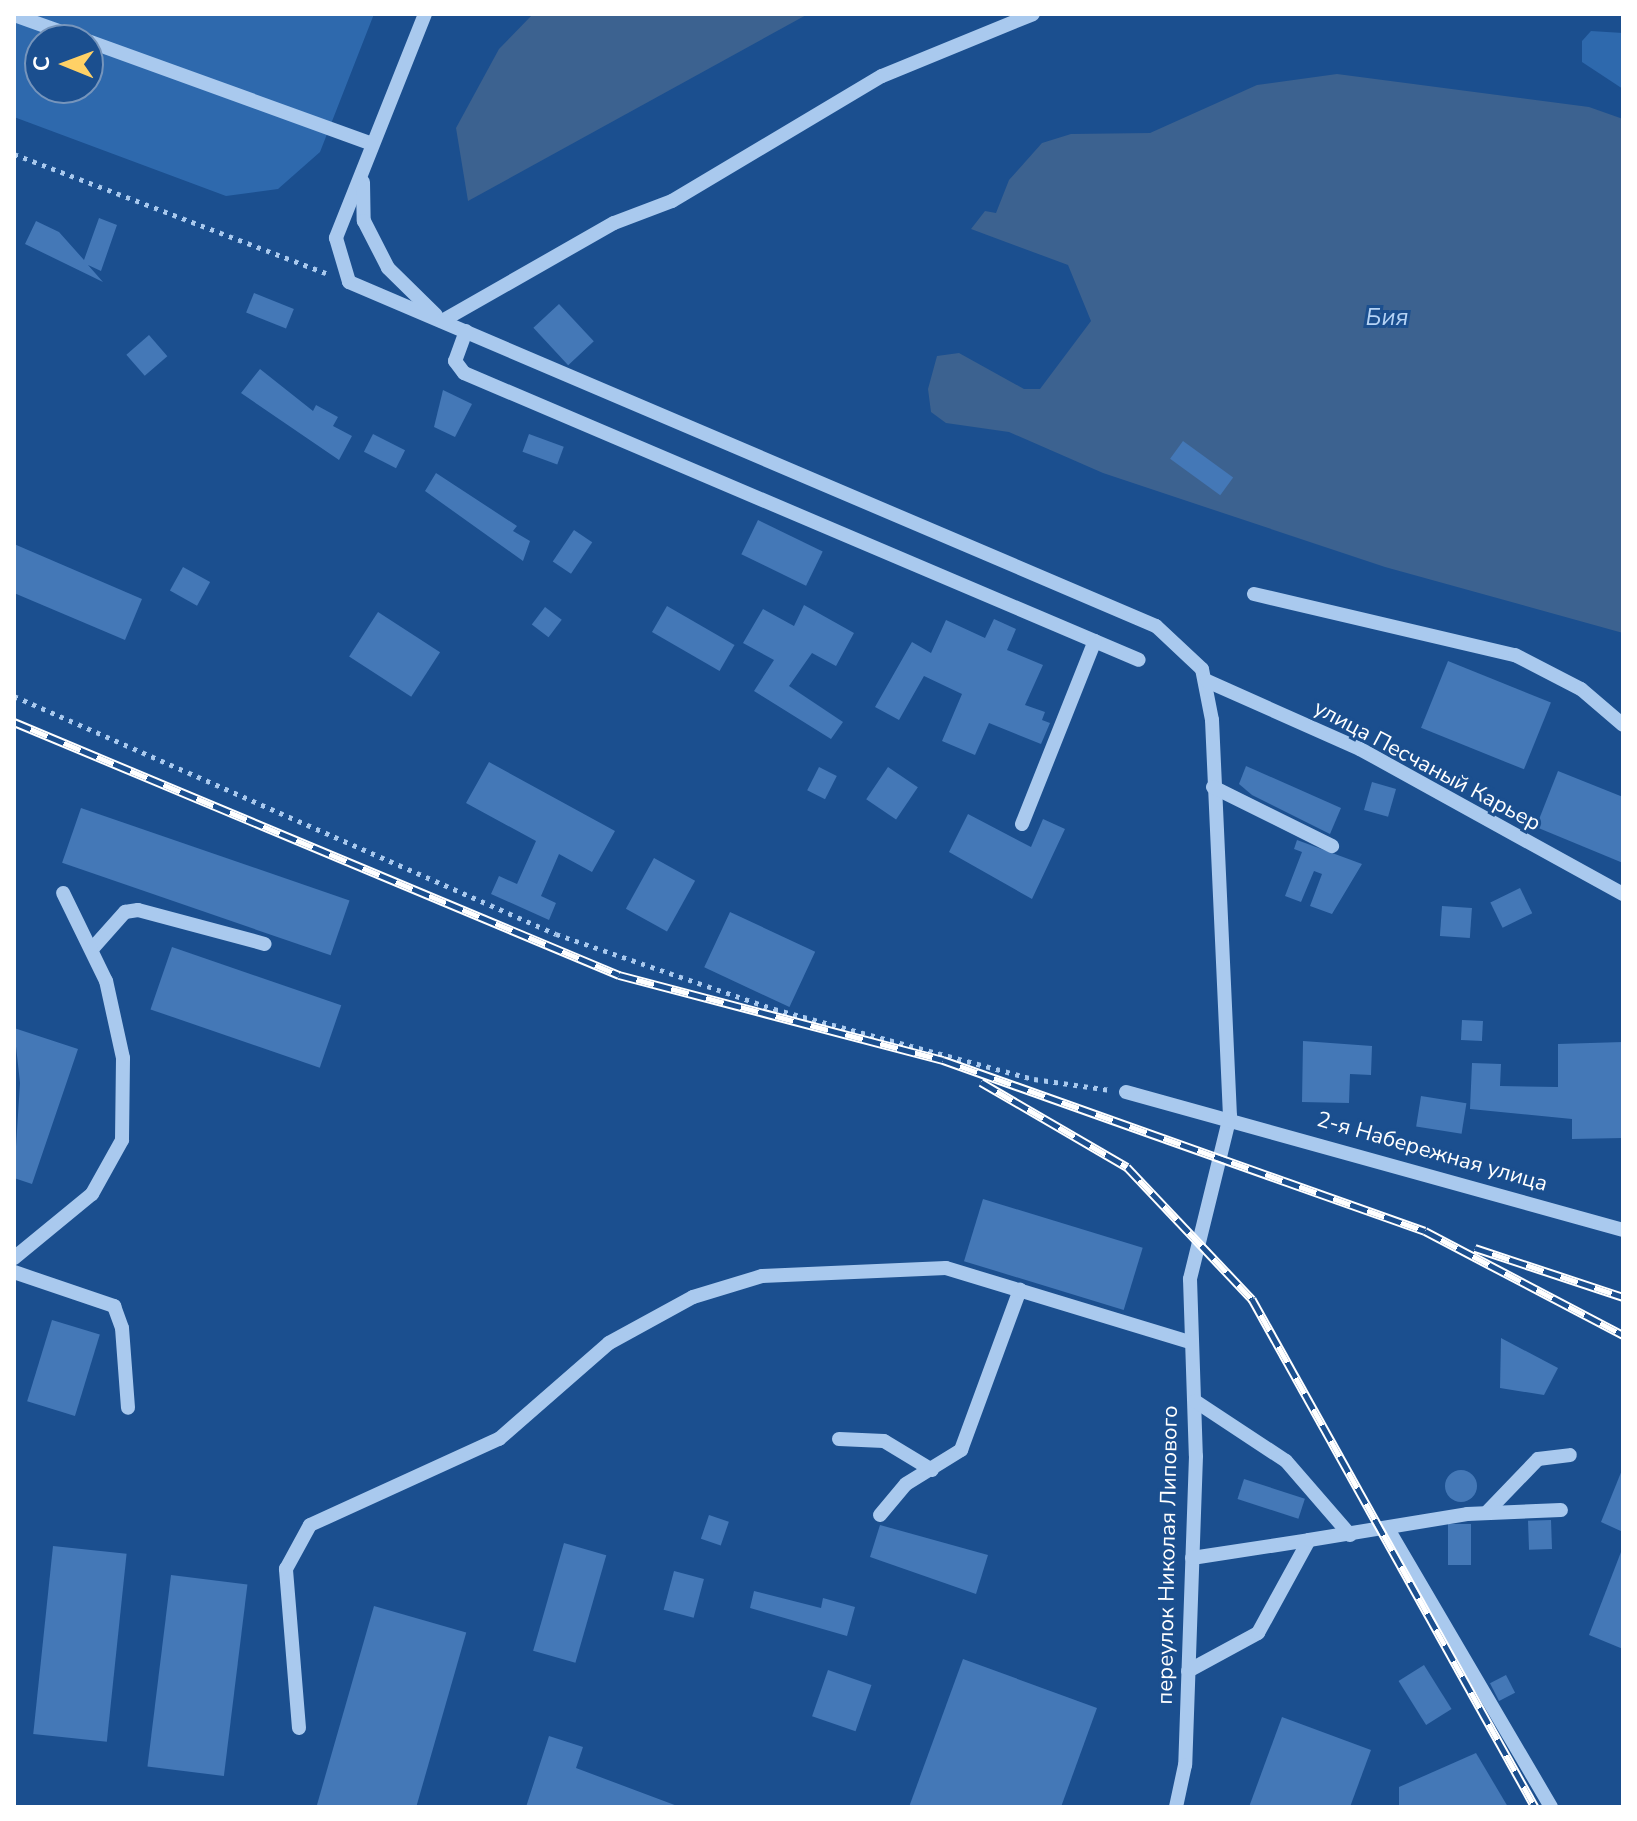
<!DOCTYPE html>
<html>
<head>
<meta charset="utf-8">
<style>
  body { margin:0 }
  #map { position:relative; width:1637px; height:1821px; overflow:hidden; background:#1b4f8f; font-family:"Nunito Sans",sans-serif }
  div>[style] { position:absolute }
  .green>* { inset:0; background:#2e69ad }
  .water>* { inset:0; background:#3c6290 }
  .building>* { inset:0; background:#4478b7; transform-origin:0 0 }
  .round { border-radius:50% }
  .path>* { height:5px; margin-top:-2.5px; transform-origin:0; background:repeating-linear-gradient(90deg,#a9c9ee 0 4px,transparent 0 10px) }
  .minor>* { height:14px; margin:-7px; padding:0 7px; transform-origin:7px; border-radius:7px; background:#a9c9ee }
  .rail>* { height:9px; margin-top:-4.5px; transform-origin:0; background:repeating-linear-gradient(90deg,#1b4f8f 0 18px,#fff 0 36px); box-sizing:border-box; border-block:2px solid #fff }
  span { translate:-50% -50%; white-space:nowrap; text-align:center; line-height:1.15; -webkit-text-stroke:6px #1b4f8f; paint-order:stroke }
  .street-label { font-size:22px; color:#fff }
  .water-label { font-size:24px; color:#b5d3f5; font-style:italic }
  .frame { position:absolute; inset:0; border:16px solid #fff; pointer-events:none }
  .north { position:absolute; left:24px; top:24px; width:80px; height:80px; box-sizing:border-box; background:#1b4f8f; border:2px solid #7695bc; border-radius:50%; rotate:271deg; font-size:22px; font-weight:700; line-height:32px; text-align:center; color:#fff }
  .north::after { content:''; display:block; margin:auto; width:28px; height:36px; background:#ffd166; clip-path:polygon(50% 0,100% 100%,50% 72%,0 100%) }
</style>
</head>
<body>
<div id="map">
  <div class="green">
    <div style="clip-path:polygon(evenodd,14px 14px,374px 14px,320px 152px,278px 189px,226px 196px,14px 117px,14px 14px,40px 40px,88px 40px,88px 88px,40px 88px,40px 40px)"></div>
    <div style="clip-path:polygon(1591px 31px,1623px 33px,1623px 89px,1582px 62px,1582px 41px)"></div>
  </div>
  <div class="water">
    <div style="clip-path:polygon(533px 14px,808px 14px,468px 201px,456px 128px,499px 49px)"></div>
    <div style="clip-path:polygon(1337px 74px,1589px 107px,1623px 119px,1623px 633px,1385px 567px,1103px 473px,1009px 432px,946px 423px,931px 412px,928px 389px,937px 356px,959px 353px,1024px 389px,1040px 389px,1091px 321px,1068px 265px,971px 229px,985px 211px,996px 213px,1009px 180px,1042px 143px,1071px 134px,1150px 133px,1257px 85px)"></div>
  </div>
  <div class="building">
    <div style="clip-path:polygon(99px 218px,117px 225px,101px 271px,88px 265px,103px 282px,25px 244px,36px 221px,59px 232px,84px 260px)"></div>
    <div style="left:254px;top:293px;width:43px;height:21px;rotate:22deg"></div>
    <div style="left:559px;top:304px;width:51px;height:35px;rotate:47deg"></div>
    <div style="left:149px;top:335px;width:28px;height:30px;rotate:49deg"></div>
    <div style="clip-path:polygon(260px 369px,313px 411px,316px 405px,338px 417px,333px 426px,352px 436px,339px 460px,241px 393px)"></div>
    <div style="clip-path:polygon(443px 390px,472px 404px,455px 437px,434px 427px)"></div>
    <div style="left:373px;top:434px;width:36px;height:20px;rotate:27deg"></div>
    <div style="left:529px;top:434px;width:37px;height:19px;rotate:20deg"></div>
    <div style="left:1183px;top:441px;width:62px;height:22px;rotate:36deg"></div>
    <div style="clip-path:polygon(436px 473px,517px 526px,513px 531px,530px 541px,523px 561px,425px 491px)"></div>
    <div style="left:758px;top:520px;width:72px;height:38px;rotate:26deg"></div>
    <div style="left:574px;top:530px;width:22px;height:38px;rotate:34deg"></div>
    <div style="clip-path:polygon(14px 544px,142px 599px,125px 640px,14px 593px)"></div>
    <div style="left:183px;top:567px;width:31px;height:27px;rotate:29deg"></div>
    <div style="clip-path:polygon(804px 605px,854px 633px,836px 666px,812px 653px,789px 686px,843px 722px,831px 739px,754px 691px,774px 660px,743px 643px,763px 609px,794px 626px)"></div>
    <div style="left:667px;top:606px;width:78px;height:30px;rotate:30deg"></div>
    <div style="left:545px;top:607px;width:21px;height:22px;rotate:37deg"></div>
    <div style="left:378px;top:612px;width:74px;height:53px;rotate:33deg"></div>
    <div style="clip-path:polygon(994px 619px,1016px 629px,1007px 650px,1043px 665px,1025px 705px,1045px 712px,1042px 720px,1050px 723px,1041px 744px,989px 723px,975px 755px,942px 741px,962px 694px,924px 676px,899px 720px,875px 707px,912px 642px,931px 653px,946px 620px,985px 638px)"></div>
    <div style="left:1448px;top:661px;width:111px;height:72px;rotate:22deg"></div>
    <div style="clip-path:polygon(489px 762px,615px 831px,592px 872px,559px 854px,541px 896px,556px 903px,549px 920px,491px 894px,499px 876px,517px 884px,536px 841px,466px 803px)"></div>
    <div style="clip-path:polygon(1246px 766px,1341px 808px,1330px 834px,1252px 795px,1239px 784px)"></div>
    <div style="left:819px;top:767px;width:20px;height:26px;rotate:27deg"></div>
    <div style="left:888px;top:767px;width:36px;height:39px;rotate:34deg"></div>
    <div style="clip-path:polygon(1558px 771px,1623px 797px,1623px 863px,1536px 827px)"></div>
    <div style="left:1372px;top:782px;width:25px;height:29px;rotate:16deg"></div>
    <div style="left:81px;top:808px;width:284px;height:58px;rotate:19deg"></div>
    <div style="clip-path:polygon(968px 814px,1031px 847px,1043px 819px,1065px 829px,1032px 899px,949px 852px)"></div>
    <div style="clip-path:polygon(1297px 840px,1362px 864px,1332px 914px,1310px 906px,1322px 874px,1314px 871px,1301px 902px,1285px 896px,1302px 852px,1294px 849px)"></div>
    <div style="left:654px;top:858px;width:47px;height:58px;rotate:29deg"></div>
    <div style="left:1520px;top:888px;width:28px;height:33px;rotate:64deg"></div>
    <div style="left:1442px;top:906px;width:30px;height:30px;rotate:4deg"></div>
    <div style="left:730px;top:912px;width:94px;height:61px;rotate:25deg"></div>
    <div style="left:172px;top:947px;width:179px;height:66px;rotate:19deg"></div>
    <div style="left:1462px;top:1020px;width:21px;height:20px;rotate:3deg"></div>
    <div style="clip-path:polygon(14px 1028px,78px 1049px,32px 1184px,14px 1178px,20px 1083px)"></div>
    <div style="clip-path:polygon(1303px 1041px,1372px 1046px,1371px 1075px,1350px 1074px,1349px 1103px,1302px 1102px)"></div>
    <div style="clip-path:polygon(1623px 1042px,1623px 1138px,1572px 1139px,1572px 1119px,1470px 1109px,1472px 1063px,1501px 1064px,1500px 1086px,1558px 1087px,1558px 1044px)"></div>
    <div style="left:1421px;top:1096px;width:46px;height:31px;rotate:9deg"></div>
    <div style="left:983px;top:1199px;width:167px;height:65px;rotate:17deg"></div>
    <div style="left:52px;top:1320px;width:50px;height:85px;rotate:17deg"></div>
    <div style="clip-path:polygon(1501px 1338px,1558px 1368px,1544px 1395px,1500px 1388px)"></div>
    <div style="clip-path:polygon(1622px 1470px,1623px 1470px,1623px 1532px,1601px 1522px)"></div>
    <div class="round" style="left:1445px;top:1470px;width:32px;height:32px"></div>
    <div style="left:1244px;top:1479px;width:64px;height:21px;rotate:18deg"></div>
    <div style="left:709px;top:1515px;width:21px;height:25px;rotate:19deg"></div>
    <div style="left:1551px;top:1520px;width:29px;height:23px;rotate:88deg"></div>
    <div style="left:1471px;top:1524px;width:41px;height:23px;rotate:90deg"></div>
    <div style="clip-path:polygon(880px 1525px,988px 1555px,976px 1594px,870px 1557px)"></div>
    <div style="left:564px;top:1543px;width:44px;height:112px;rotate:16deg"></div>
    <div style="left:53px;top:1546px;width:74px;height:189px;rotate:6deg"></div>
    <div style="clip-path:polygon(1621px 1552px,1623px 1552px,1623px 1649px,1589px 1635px)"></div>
    <div style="left:674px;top:1571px;width:31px;height:40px;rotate:15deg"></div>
    <div style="left:171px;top:1575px;width:77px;height:193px;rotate:7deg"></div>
    <div style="clip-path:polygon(754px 1591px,821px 1608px,823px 1598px,855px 1607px,847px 1636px,750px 1608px)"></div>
    <div style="left:374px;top:1606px;width:96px;height:209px;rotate:16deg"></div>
    <div style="clip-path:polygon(963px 1659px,1097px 1708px,1061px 1807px,909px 1807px)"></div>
    <div style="left:1424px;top:1665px;width:52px;height:30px;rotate:58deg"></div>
    <div style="left:828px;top:1670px;width:46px;height:49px;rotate:19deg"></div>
    <div style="left:1506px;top:1675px;width:20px;height:18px;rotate:63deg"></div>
    <div style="clip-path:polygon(1282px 1717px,1371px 1750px,1350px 1807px,1249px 1807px)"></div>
    <div style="clip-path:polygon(549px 1736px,583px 1747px,576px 1768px,680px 1807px,526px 1807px)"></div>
    <div style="clip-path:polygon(1476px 1753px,1508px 1807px,1399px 1807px,1399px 1787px)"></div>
  </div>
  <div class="path">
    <div style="left:14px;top:154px;width:334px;rotate:20.9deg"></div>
    <div style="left:14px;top:696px;width:592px;rotate:23.71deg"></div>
    <div style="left:556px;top:934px;width:231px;rotate:19deg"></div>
    <div style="left:774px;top:1009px;width:269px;rotate:15.1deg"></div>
    <div style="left:1034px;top:1079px;width:77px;rotate:8.2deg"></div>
  </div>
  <div class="minor">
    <div style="left:425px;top:14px;width:241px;rotate:111.7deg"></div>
    <div style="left:336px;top:238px;width:46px;rotate:73.5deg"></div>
    <div style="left:349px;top:282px;width:877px;rotate:23.09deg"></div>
    <div style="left:1156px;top:626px;width:63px;rotate:43.1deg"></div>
    <div style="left:1202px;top:669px;width:52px;rotate:78.9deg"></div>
    <div style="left:1212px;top:720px;width:396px;rotate:87.4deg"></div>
    <div style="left:1230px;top:1116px;width:168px;rotate:103.8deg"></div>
    <div style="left:1190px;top:1279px;width:177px;rotate:88.1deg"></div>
    <div style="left:1196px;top:1456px;width:309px;rotate:92deg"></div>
    <div style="left:1185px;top:1765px;width:43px;rotate:102.1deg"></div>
    <div style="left:14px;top:15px;width:74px;rotate:19.7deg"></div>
    <div style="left:88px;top:41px;width:302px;rotate:19.9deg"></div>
    <div style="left:363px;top:182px;width:39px;rotate:89deg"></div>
    <div style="left:364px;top:221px;width:53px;rotate:62.9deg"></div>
    <div style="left:388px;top:268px;width:67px;rotate:44.4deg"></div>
    <div style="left:442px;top:321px;width:198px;rotate:-29.7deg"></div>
    <div style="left:614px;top:223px;width:62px;rotate:-20.8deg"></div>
    <div style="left:672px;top:201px;width:244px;rotate:-30.8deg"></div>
    <div style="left:882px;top:76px;width:163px;rotate:-22.3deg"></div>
    <div style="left:466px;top:331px;width:32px;rotate:110deg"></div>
    <div style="left:455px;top:361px;width:15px;rotate:53deg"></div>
    <div style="left:464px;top:373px;width:733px;rotate:23.03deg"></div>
    <div style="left:1254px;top:594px;width:268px;rotate:13.2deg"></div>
    <div style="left:1515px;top:655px;width:74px;rotate:27.3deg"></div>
    <div style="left:1581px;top:689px;width:55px;rotate:40.6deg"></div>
    <div style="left:1207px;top:681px;width:167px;rotate:24deg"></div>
    <div style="left:1360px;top:749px;width:300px;rotate:28.9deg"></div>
    <div style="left:1213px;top:787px;width:133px;rotate:26.4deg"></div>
    <div style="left:1022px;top:824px;width:197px;rotate:-68.3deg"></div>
    <div style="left:92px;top:949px;width:50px;rotate:-48.3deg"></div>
    <div style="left:125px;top:912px;width:13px;rotate:-9deg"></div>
    <div style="left:138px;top:910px;width:131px;rotate:15deg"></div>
    <div style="left:1126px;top:1092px;width:516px;rotate:15.52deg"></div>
    <div style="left:14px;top:1258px;width:101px;rotate:-39.4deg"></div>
    <div style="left:92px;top:1194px;width:62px;rotate:-60.9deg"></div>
    <div style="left:122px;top:1140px;width:82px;rotate:-89.3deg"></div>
    <div style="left:123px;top:1058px;width:79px;rotate:-102.4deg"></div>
    <div style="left:106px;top:981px;width:98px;rotate:-116deg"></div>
    <div style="left:14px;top:1272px;width:106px;rotate:18.8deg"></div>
    <div style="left:114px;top:1306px;width:23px;rotate:70deg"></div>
    <div style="left:122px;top:1328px;width:80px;rotate:85.7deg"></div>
    <div style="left:1195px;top:1401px;width:109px;rotate:33.4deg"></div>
    <div style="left:1286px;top:1461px;width:98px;rotate:49.1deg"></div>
    <div style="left:839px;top:1439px;width:45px;rotate:2.5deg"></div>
    <div style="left:884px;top:1441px;width:56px;rotate:31.1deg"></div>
    <div style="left:1488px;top:1511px;width:72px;rotate:-46.1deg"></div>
    <div style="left:1538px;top:1459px;width:32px;rotate:-7deg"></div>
    <div style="left:880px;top:1515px;width:40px;rotate:-50deg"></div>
    <div style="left:906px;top:1484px;width:65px;rotate:-31.7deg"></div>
    <div style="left:961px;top:1450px;width:171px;rotate:-69.8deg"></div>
    <div style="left:1388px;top:1529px;width:322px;rotate:59.6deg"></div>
    <div style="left:1192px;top:1558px;width:118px;rotate:-8.7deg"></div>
    <div style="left:1188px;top:1671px;width:80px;rotate:-28.5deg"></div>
    <div style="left:1258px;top:1633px;width:106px;rotate:-61.3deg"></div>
    <div style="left:1309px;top:1540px;width:160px;rotate:-9.3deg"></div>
    <div style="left:1467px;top:1514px;width:94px;rotate:-2.4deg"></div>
    <div style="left:299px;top:1728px;width:160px;rotate:-94.7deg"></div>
    <div style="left:286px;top:1569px;width:50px;rotate:-61.4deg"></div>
    <div style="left:310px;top:1525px;width:208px;rotate:-24.5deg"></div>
    <div style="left:499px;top:1439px;width:146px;rotate:-41.1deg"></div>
    <div style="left:609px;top:1343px;width:96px;rotate:-28.7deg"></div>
    <div style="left:693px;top:1297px;width:72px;rotate:-16.9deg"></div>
    <div style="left:762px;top:1276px;width:184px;rotate:-2.5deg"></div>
    <div style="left:946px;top:1268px;width:255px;rotate:16.9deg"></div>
  </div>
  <div class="rail">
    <div style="left:14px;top:722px;width:656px;rotate:22.69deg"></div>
    <div style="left:619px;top:975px;width:335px;rotate:14.7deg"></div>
    <div style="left:943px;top:1060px;width:511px;rotate:19.53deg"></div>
    <div style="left:1425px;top:1231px;width:224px;rotate:27.7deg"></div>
    <div style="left:981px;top:1082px;width:169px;rotate:30.2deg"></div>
    <div style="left:1127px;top:1167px;width:182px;rotate:46.6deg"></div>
    <div style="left:1252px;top:1299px;width:582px;rotate:60.88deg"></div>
    <div style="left:1475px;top:1248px;width:156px;rotate:18.3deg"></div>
  </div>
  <div class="street-label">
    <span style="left:1427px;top:766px;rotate:28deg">улица Песчаный Карьер</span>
    <span style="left:1432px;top:1152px;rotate:16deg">2-я Набережная улица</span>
    <span style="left:1168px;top:1555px;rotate:-89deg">переулок Николая Липового</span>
  </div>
  <div class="water-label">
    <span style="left:1387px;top:318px">Бия</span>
  </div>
  <div class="frame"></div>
  <div class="north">С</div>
</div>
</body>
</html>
